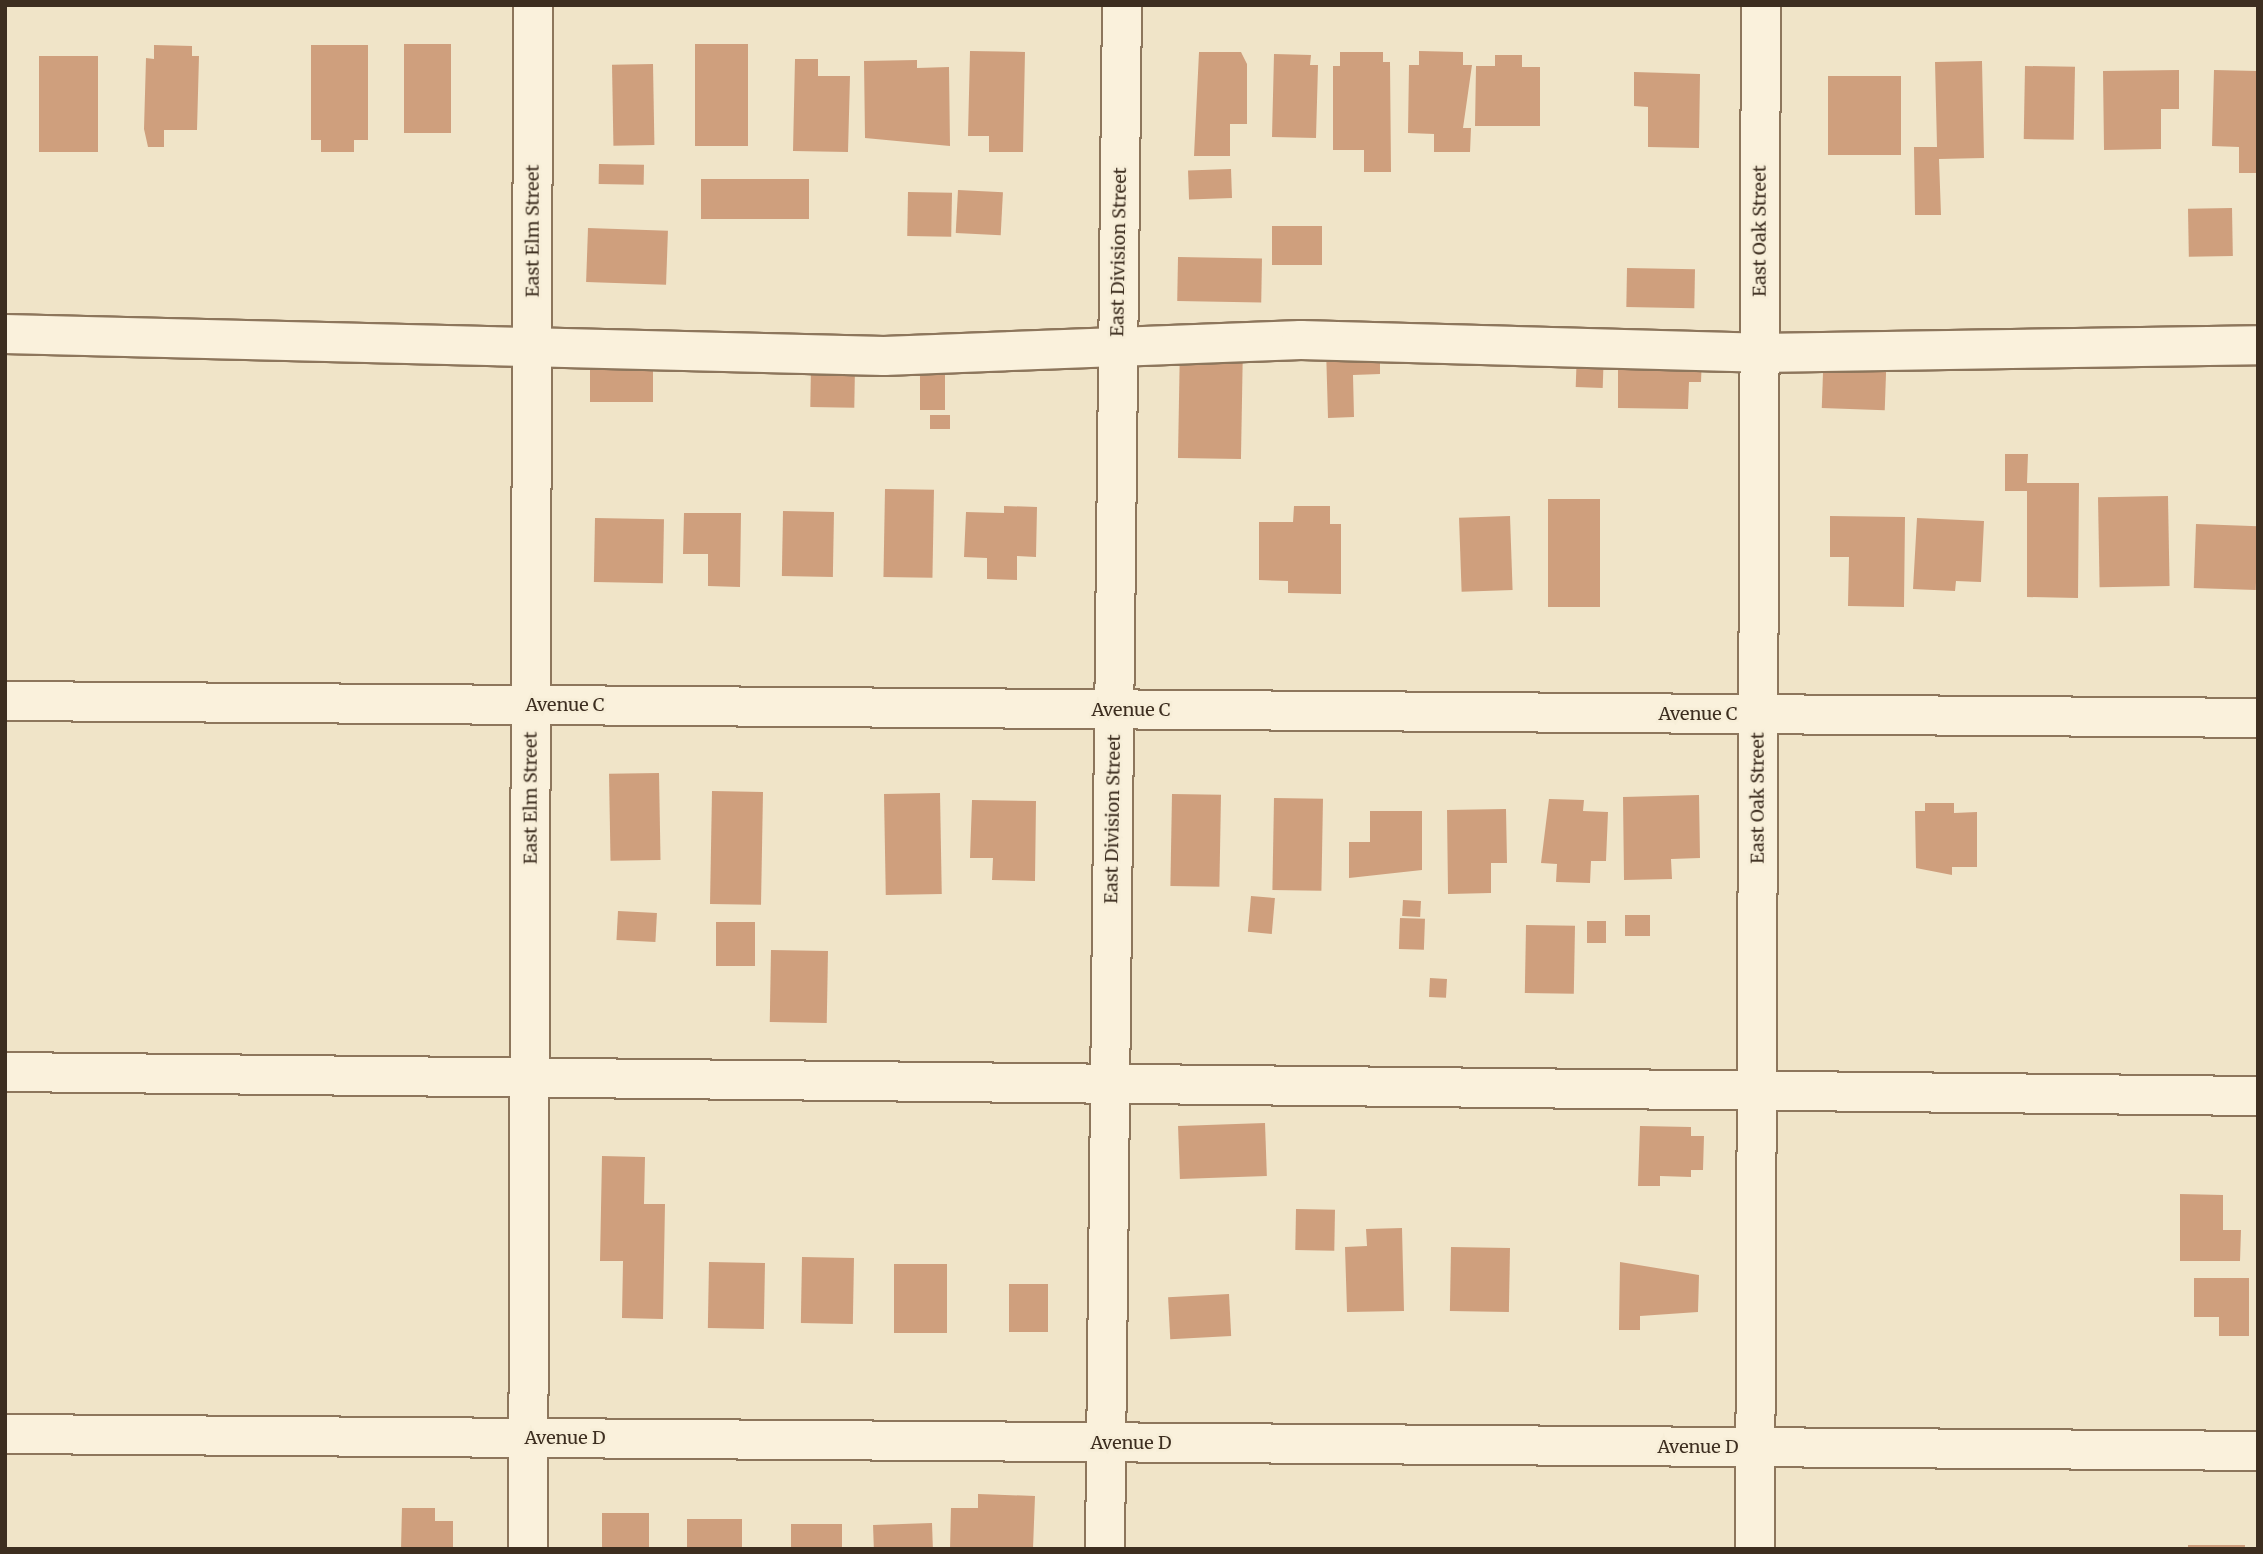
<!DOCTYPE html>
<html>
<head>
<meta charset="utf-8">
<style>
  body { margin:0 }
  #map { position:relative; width:2263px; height:1554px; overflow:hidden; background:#f0e4c8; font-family:Merriweather,serif }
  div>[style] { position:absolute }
  .building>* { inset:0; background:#cf9f7d; transform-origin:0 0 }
  .roads { filter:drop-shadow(2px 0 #8d765c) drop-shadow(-2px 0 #8d765c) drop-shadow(0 2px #8d765c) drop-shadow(0 -2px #8d765c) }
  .minor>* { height:38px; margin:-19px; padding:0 19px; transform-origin:19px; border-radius:19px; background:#faf1dc }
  span { translate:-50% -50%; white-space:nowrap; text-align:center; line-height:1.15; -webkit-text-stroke:5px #f7eed8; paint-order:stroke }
  .street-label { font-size:18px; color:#3d2e20 }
  .frame { position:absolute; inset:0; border:7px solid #3d2e20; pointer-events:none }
</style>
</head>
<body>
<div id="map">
  <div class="building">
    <div style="left:404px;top:44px;width:47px;height:89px"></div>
    <div style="left:695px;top:44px;width:53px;height:102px"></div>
    <div style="clip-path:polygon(154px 45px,192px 46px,192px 56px,199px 56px,197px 130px,164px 130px,164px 147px,148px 147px,144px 129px,146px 58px,154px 59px)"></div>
    <div style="clip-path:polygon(311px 45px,368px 45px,368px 140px,354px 140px,354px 152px,321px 152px,321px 140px,311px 140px)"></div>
    <div style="clip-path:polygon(970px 51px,1025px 52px,1023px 152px,989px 152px,989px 136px,968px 136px)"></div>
    <div style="clip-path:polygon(1419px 51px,1463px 52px,1463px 65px,1472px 65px,1463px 128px,1471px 128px,1470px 152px,1434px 152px,1434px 134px,1408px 133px,1409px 65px,1419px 65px)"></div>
    <div style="clip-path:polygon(1199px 52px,1241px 52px,1247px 64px,1247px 124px,1230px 124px,1230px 156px,1194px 156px)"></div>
    <div style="clip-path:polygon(1340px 52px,1383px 52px,1383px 62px,1390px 62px,1391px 172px,1364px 172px,1364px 150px,1333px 150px,1333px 66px,1340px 66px)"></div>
    <div style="clip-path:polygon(1274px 54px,1311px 55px,1310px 65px,1318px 65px,1316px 138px,1272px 137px)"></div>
    <div style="clip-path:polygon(1495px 55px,1522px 55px,1522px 67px,1540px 67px,1540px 126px,1475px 126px,1476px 66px,1495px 66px)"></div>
    <div style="left:39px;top:56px;width:59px;height:96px"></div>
    <div style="clip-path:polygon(795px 59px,818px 59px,818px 76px,850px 76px,848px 152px,793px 151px)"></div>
    <div style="clip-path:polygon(917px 60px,917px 68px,949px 67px,950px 146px,865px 138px,864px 61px)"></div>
    <div style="clip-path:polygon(1982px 61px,1984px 158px,1939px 159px,1941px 215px,1915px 215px,1914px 147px,1937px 147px,1935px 62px)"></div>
    <div style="left:653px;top:64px;width:81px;height:41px;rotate:89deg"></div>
    <div style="left:2025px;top:66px;width:50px;height:73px;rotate:1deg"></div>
    <div style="clip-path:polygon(2179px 70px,2179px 109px,2161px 109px,2161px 149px,2104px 150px,2103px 71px)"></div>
    <div style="clip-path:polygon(2214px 70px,2258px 71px,2258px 173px,2239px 173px,2239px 147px,2212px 146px)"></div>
    <div style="clip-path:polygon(1634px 72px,1700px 74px,1699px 148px,1648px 147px,1648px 107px,1634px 106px)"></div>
    <div style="left:1828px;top:76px;width:73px;height:79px"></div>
    <div style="left:599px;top:164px;width:45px;height:20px;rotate:1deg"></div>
    <div style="left:1231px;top:169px;width:29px;height:43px;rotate:88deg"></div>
    <div style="left:809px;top:179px;width:40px;height:108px;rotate:90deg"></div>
    <div style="left:958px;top:190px;width:45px;height:43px;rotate:3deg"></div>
    <div style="left:908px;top:192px;width:44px;height:44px;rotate:1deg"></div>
    <div style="left:2232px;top:208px;width:48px;height:44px;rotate:89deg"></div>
    <div style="left:1322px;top:226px;width:39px;height:50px;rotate:90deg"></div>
    <div style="left:588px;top:228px;width:80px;height:54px;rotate:2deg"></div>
    <div style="left:1178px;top:257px;width:84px;height:44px;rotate:1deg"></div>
    <div style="left:1627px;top:268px;width:68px;height:39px;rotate:1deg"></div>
    <div style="left:1180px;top:342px;width:63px;height:116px;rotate:1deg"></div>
    <div style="left:1824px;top:344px;width:63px;height:64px;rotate:2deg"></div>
    <div style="clip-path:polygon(1380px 346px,1380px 374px,1353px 375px,1354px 417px,1328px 418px,1326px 348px)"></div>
    <div style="left:590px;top:347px;width:63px;height:55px"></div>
    <div style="left:1577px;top:350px;width:27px;height:37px;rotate:2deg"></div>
    <div style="clip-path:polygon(1618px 355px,1702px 357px,1701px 382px,1689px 382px,1688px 409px,1618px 408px)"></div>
    <div style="left:811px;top:366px;width:44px;height:41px;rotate:1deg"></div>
    <div style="left:920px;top:372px;width:25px;height:38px"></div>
    <div style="left:930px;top:415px;width:20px;height:14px"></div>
    <div style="clip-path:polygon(2005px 454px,2028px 454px,2027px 483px,2079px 483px,2078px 598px,2027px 597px,2027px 491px,2005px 491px)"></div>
    <div style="left:885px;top:489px;width:49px;height:88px;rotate:1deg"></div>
    <div style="left:2168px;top:496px;width:90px;height:70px;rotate:89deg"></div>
    <div style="left:1548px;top:499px;width:52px;height:108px"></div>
    <div style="clip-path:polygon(1004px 506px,1037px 507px,1036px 557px,1017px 556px,1017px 580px,987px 579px,987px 558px,964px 557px,966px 512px,1004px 513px)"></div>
    <div style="clip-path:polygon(1294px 506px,1330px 506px,1330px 524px,1341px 524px,1341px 594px,1288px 593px,1288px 581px,1259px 580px,1259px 522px,1293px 522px)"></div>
    <div style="left:783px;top:511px;width:51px;height:65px;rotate:1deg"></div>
    <div style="clip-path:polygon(684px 513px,741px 513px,740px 587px,708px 586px,708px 554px,683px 554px)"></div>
    <div style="left:1510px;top:516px;width:74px;height:51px;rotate:88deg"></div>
    <div style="clip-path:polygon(1830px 516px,1905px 517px,1904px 607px,1848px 606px,1849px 557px,1830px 557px)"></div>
    <div style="left:595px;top:518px;width:69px;height:64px;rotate:1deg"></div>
    <div style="clip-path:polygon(1917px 518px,1984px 521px,1981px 582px,1956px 581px,1955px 591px,1913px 589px)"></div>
    <div style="left:2196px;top:524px;width:62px;height:64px;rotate:2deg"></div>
    <div style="left:659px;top:773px;width:87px;height:50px;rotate:89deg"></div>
    <div style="left:712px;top:791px;width:51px;height:113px;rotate:1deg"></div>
    <div style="left:940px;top:793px;width:101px;height:56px;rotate:89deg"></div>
    <div style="left:1172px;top:794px;width:49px;height:92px;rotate:1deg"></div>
    <div style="clip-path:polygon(1699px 795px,1700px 858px,1671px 859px,1672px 879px,1624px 880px,1623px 797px)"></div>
    <div style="left:1274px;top:798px;width:49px;height:92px;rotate:1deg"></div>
    <div style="clip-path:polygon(1549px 799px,1584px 800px,1583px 811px,1608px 812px,1606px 861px,1591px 861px,1590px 883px,1556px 882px,1557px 864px,1541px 863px)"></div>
    <div style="clip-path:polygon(972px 800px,1036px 801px,1035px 881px,992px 880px,993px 858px,970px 858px)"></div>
    <div style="clip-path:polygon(1925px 803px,1954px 803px,1954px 813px,1977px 812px,1977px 867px,1952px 867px,1952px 875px,1916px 868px,1915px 811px,1925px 811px)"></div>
    <div style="clip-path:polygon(1506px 809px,1507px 863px,1491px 863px,1491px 893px,1448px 894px,1447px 810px)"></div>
    <div style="clip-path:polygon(1370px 811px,1422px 811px,1422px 870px,1349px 878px,1349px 842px,1370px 842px)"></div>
    <div style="left:1251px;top:896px;width:24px;height:36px;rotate:5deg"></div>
    <div style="left:1403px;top:900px;width:18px;height:16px;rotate:3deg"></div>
    <div style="left:618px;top:911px;width:39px;height:29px;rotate:3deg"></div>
    <div style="left:1625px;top:915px;width:25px;height:21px"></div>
    <div style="left:1400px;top:918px;width:25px;height:31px;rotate:2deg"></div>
    <div style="left:1587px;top:921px;width:19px;height:22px"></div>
    <div style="left:716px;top:922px;width:39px;height:44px"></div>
    <div style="left:1526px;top:925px;width:49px;height:68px;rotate:1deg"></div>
    <div style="left:771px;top:950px;width:57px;height:72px;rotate:1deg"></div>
    <div style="left:1430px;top:978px;width:17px;height:19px;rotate:3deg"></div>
    <div style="left:1265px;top:1123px;width:53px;height:87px;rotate:88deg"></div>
    <div style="clip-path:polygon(1640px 1126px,1691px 1127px,1691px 1136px,1704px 1136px,1703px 1170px,1691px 1170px,1691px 1177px,1660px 1176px,1660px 1186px,1638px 1186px)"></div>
    <div style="clip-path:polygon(602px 1156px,645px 1157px,644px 1204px,665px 1204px,663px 1319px,622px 1318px,623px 1261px,600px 1261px)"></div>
    <div style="clip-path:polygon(2180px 1194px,2223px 1195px,2223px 1230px,2241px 1230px,2240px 1261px,2180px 1261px)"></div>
    <div style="left:1296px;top:1209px;width:39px;height:41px;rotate:1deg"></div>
    <div style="clip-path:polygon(1402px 1228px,1404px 1311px,1347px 1312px,1345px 1247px,1367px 1246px,1366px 1229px)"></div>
    <div style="left:1451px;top:1247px;width:59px;height:64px;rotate:1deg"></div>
    <div style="left:802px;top:1257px;width:52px;height:66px;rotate:1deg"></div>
    <div style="left:709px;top:1262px;width:56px;height:66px;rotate:1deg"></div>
    <div style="clip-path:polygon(1620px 1262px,1699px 1275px,1698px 1312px,1640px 1316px,1640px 1330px,1619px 1330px)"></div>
    <div style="left:894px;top:1264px;width:53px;height:69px"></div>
    <div style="clip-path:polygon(2194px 1278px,2249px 1278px,2249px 1336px,2219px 1336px,2219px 1317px,2194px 1317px)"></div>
    <div style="left:1009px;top:1284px;width:39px;height:48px"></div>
    <div style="left:1229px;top:1294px;width:42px;height:61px;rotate:87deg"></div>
    <div style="clip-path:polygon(978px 1494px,1035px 1496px,1033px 1549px,950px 1549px,951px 1508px,978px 1508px)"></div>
    <div style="clip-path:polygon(402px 1508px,435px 1508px,435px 1521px,453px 1521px,453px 1549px,401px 1549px)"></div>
    <div style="left:649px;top:1513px;width:36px;height:47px;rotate:90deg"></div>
    <div style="left:742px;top:1519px;width:30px;height:55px;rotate:90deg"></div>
    <div style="left:932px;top:1523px;width:26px;height:59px;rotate:88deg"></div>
    <div style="left:842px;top:1524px;width:25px;height:51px;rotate:90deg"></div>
    <div style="left:2188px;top:1545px;width:57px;height:4px"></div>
  </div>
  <div class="roads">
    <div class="minor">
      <div style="left:5px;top:334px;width:879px;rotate:1.43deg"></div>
      <div style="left:884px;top:356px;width:417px;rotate:-2.2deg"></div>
      <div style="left:1301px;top:340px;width:459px;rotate:1.6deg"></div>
      <div style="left:1760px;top:353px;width:498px;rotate:-0.9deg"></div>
      <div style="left:5px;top:701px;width:2253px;rotate:0.43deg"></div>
      <div style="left:5px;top:1072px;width:2253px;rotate:0.61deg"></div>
      <div style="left:5px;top:1434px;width:2253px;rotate:0.43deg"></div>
      <div style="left:528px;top:1549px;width:1544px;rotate:-89.81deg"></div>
      <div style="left:1105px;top:1549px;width:1544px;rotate:-89.37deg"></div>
      <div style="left:1755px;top:1549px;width:1544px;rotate:-89.78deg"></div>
    </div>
  </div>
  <div class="street-label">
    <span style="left:533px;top:231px;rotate:-90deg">East Elm Street</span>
    <span style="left:1760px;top:231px;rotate:-90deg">East Oak Street</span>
    <span style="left:1119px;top:252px;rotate:-89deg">East Division Street</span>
    <span style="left:565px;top:705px">Avenue C</span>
    <span style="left:1131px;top:710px">Avenue C</span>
    <span style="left:1698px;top:714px">Avenue C</span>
    <span style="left:531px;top:798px;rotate:-90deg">East Elm Street</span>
    <span style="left:1758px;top:798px;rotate:-90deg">East Oak Street</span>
    <span style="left:1113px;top:819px;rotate:-89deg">East Division Street</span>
    <span style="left:565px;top:1438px">Avenue D</span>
    <span style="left:1131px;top:1443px">Avenue D</span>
    <span style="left:1698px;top:1447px">Avenue D</span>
  </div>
  <div class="frame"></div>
</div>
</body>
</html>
